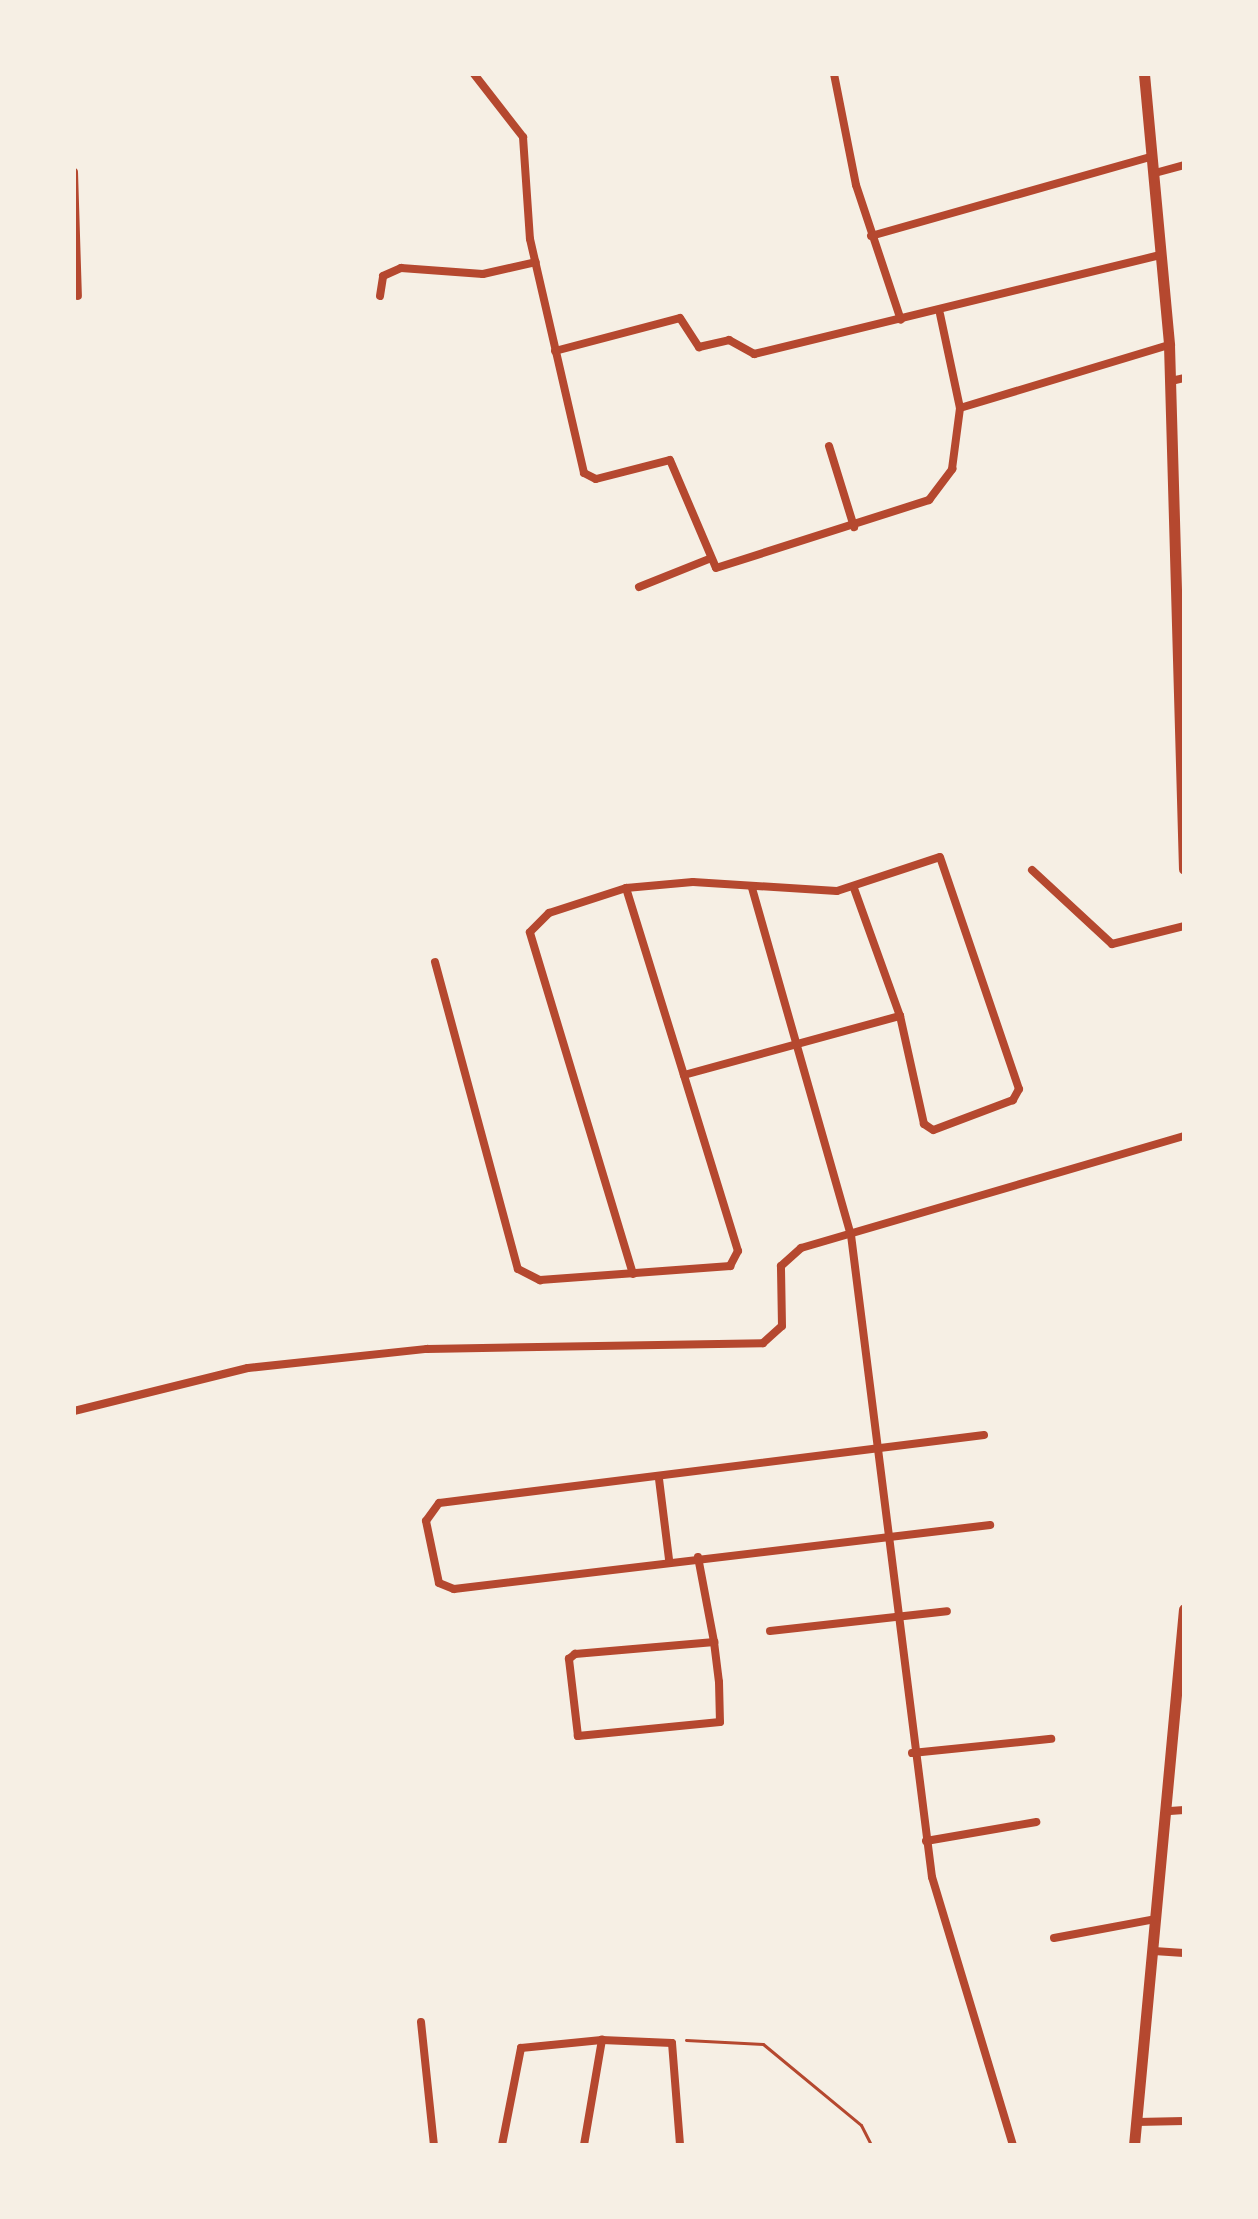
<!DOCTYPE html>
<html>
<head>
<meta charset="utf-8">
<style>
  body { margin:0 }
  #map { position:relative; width:1258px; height:2219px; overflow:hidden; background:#f6efe4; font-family:"Titillium Web",sans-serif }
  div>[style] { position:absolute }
  .path>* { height:3px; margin:-1.5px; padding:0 1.5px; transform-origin:1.5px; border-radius:1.5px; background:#b5482f }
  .minor>* { height:8px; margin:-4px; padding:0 4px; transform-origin:4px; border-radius:4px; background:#b5482f }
  .tertiary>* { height:11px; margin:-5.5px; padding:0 5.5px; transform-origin:5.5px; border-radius:5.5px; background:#b5482f }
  span { translate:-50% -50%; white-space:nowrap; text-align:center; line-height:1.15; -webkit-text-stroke:6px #f6efe4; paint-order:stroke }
  .frame { position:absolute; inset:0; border:76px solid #f6efe4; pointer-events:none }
</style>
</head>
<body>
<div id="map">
  <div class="path">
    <div style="left:686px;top:2040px;width:77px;rotate:3deg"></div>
    <div style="left:763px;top:2044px;width:127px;rotate:39.6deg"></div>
    <div style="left:861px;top:2125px;width:22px;rotate:63deg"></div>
  </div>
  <div class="minor">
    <div style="left:474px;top:74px;width:80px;rotate:52.1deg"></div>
    <div style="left:523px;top:137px;width:102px;rotate:86.1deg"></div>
    <div style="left:530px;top:239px;width:240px;rotate:77deg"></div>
    <div style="left:584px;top:473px;width:13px;rotate:27deg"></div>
    <div style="left:596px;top:479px;width:76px;rotate:-14.4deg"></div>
    <div style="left:670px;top:460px;width:117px;rotate:66.9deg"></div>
    <div style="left:716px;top:568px;width:224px;rotate:-17.7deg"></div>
    <div style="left:929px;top:500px;width:39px;rotate:-53deg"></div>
    <div style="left:952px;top:469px;width:62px;rotate:-82.5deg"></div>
    <div style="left:834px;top:74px;width:113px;rotate:78.8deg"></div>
    <div style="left:856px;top:185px;width:142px;rotate:71.6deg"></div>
    <div style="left:74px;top:172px;width:124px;rotate:88.2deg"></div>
    <div style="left:1155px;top:173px;width:30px;rotate:-15deg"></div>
    <div style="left:871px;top:236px;width:291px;rotate:-15.8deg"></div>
    <div style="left:380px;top:296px;width:20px;rotate:-81deg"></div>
    <div style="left:383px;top:276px;width:20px;rotate:-24deg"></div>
    <div style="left:401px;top:268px;width:82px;rotate:4.2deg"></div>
    <div style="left:483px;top:274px;width:54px;rotate:-12.8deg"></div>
    <div style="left:940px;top:314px;width:96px;rotate:78deg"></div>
    <div style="left:960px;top:408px;width:218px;rotate:-16.8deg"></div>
    <div style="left:555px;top:351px;width:129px;rotate:-14.8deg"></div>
    <div style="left:680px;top:318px;width:35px;rotate:57deg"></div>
    <div style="left:699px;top:347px;width:31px;rotate:-13deg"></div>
    <div style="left:729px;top:340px;width:29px;rotate:29deg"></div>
    <div style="left:754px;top:354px;width:418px;rotate:-13.7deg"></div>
    <div style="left:1171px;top:381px;width:13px;rotate:-13deg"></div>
    <div style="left:829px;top:446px;width:85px;rotate:72.8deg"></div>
    <div style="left:639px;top:587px;width:75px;rotate:-21.8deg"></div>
    <div style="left:1032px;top:870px;width:109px;rotate:42.8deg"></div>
    <div style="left:1112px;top:944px;width:74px;rotate:-14deg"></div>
    <div style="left:626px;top:888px;width:196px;rotate:72.8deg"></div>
    <div style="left:752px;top:888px;width:361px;rotate:74.1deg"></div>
    <div style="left:851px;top:1235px;width:647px;rotate:82.81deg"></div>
    <div style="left:932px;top:1877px;width:280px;rotate:73.2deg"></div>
    <div style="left:435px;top:962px;width:318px;rotate:74.9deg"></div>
    <div style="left:518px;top:1269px;width:25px;rotate:27deg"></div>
    <div style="left:540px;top:1280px;width:191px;rotate:-4.2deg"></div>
    <div style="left:730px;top:1266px;width:17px;rotate:-62deg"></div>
    <div style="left:738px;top:1251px;width:184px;rotate:-107.1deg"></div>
    <div style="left:684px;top:1075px;width:224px;rotate:-15.3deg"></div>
    <div style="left:633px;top:1274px;width:357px;rotate:-106.8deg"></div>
    <div style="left:530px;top:932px;width:27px;rotate:-45deg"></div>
    <div style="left:549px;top:913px;width:81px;rotate:-18deg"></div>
    <div style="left:626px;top:888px;width:67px;rotate:-5.1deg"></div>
    <div style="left:693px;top:882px;width:144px;rotate:3.6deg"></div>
    <div style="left:837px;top:891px;width:108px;rotate:-18.3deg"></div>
    <div style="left:940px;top:857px;width:245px;rotate:71.2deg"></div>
    <div style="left:1019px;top:1089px;width:13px;rotate:119deg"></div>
    <div style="left:1013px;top:1100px;width:85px;rotate:159.4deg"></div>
    <div style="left:933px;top:1130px;width:11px;rotate:-146deg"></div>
    <div style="left:924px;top:1124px;width:111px;rotate:-102.5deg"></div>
    <div style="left:900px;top:1016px;width:136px;rotate:-109.8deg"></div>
    <div style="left:74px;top:1411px;width:179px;rotate:-13.9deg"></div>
    <div style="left:248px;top:1368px;width:180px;rotate:-6.1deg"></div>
    <div style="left:427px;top:1349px;width:336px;rotate:-1deg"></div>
    <div style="left:763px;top:1343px;width:25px;rotate:-42deg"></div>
    <div style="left:782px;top:1326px;width:60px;rotate:-91deg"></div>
    <div style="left:781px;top:1266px;width:27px;rotate:-42deg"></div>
    <div style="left:801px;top:1248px;width:399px;rotate:-16.3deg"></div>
    <div style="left:984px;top:1435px;width:549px;rotate:172.89deg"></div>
    <div style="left:439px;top:1503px;width:22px;rotate:126deg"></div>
    <div style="left:426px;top:1521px;width:63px;rotate:78.2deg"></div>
    <div style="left:439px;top:1583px;width:16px;rotate:22deg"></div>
    <div style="left:454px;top:1589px;width:540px;rotate:-6.81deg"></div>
    <div style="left:659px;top:1479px;width:81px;rotate:82.9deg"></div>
    <div style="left:698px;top:1557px;width:86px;rotate:79.3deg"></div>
    <div style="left:714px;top:1642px;width:40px;rotate:82.9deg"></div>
    <div style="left:719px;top:1682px;width:40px;rotate:88.6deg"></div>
    <div style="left:720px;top:1722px;width:143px;rotate:174.4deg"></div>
    <div style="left:578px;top:1736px;width:78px;rotate:-96.7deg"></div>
    <div style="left:569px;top:1659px;width:8px;rotate:-40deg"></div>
    <div style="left:575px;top:1654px;width:140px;rotate:-4.9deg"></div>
    <div style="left:770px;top:1631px;width:178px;rotate:-6.4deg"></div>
    <div style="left:912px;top:1753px;width:140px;rotate:-5.8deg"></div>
    <div style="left:1170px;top:1811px;width:14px;rotate:-4deg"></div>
    <div style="left:926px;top:1841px;width:112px;rotate:-9.8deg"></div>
    <div style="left:1054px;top:1938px;width:104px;rotate:-10.6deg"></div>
    <div style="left:1154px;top:1951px;width:30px;rotate:4deg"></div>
    <div style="left:421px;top:2022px;width:124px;rotate:84deg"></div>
    <div style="left:1137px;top:2122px;width:47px;rotate:-1.2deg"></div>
    <div style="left:502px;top:2145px;width:99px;rotate:-78.9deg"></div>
    <div style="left:521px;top:2048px;width:81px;rotate:-5.6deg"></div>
    <div style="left:602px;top:2040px;width:70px;rotate:2.5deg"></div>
    <div style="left:672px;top:2043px;width:102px;rotate:85.5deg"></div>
    <div style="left:584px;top:2145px;width:107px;rotate:-80.3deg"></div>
  </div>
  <div class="tertiary">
    <div style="left:1144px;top:74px;width:272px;rotate:84.7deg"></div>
    <div style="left:1169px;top:345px;width:524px;rotate:88.36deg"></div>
    <div style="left:1134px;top:2145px;width:538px;rotate:-84.67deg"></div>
  </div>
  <div class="frame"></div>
</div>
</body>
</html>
